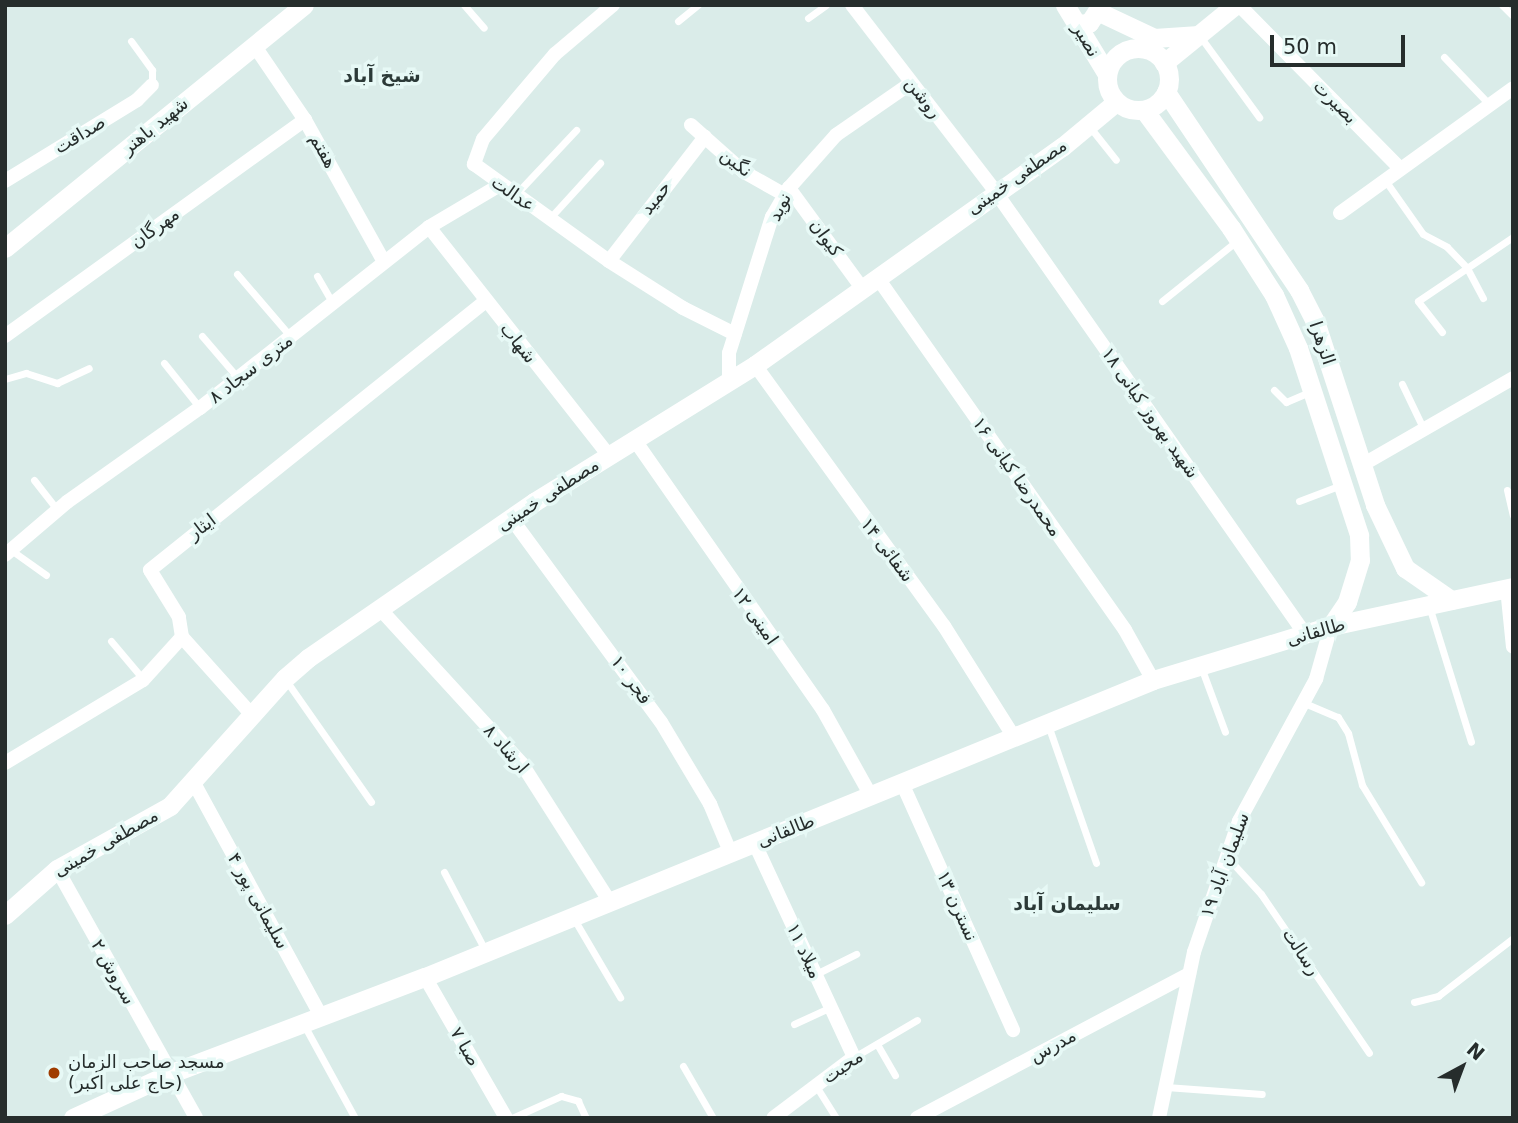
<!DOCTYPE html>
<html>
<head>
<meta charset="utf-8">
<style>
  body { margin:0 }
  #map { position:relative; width:1518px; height:1123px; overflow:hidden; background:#daece9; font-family:"DejaVu Sans","Noto Naskh Arabic",sans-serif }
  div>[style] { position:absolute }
  .lane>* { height:7px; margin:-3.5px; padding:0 3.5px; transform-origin:3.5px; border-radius:3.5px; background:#fff }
  .street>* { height:14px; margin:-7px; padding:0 7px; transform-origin:7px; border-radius:7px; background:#fff }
  .secondary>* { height:19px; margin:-9.5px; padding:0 9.5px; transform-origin:9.5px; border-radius:9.5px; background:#fff }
  .secondary>.ring { margin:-9.5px; padding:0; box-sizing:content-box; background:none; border:19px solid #fff; border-radius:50% }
  .dots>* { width:19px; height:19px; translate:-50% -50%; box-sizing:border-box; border:4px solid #e7f9f6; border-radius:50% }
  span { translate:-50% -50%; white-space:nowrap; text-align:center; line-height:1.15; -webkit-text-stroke:7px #e7f9f6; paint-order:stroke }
  .street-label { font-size:18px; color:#262d2c }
  .poi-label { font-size:18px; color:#262d2c }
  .left { translate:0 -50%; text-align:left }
  .neighbourhood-label { font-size:19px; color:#2c3a38; font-weight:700 }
  .frame { position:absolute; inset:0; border:7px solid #262d2c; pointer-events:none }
  .north { position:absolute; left:1427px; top:1032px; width:70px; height:70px; -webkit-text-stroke:5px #e7f9f6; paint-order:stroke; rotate:41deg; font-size:19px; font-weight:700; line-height:28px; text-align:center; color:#262d2c }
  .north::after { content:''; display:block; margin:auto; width:24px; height:32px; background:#262d2c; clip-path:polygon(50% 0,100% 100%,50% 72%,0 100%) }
  .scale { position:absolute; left:1270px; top:35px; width:135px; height:32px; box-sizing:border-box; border:4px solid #262d2c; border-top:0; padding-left:9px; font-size:21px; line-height:24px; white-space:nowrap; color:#262d2c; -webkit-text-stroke:5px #e7f9f6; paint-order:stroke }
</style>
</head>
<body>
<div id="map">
  <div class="lane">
    <div style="left:464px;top:5px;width:30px;rotate:49deg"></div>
    <div style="left:1502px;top:5px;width:16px;rotate:45deg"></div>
    <div style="left:808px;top:18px;width:22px;rotate:-36deg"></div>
    <div style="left:678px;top:21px;width:26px;rotate:-39deg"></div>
    <div style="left:1199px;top:35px;width:102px;rotate:53.8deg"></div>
    <div style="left:131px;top:41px;width:36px;rotate:54deg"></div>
    <div style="left:152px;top:70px;width:15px;rotate:90deg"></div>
    <div style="left:1444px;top:57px;width:64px;rotate:46.3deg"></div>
    <div style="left:1089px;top:126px;width:43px;rotate:51.5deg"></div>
    <div style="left:1387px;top:183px;width:62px;rotate:54.8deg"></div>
    <div style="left:1423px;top:234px;width:27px;rotate:28deg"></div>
    <div style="left:1447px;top:247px;width:29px;rotate:46deg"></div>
    <div style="left:1467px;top:268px;width:34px;rotate:62deg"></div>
    <div style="left:516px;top:194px;width:88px;rotate:-46.8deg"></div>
    <div style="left:549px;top:219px;width:76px;rotate:-47.7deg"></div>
    <div style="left:237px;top:274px;width:83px;rotate:49.4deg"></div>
    <div style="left:317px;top:276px;width:32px;rotate:60deg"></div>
    <div style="left:1162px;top:301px;width:97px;rotate:-38.8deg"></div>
    <div style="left:1442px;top:332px;width:39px;rotate:-128deg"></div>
    <div style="left:1418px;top:301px;width:115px;rotate:-34deg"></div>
    <div style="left:202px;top:336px;width:55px;rotate:49.4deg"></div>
    <div style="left:164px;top:363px;width:58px;rotate:51.3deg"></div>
    <div style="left:5px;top:379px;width:22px;rotate:-16deg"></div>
    <div style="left:26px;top:373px;width:33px;rotate:18deg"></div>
    <div style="left:57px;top:383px;width:35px;rotate:-25deg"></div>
    <div style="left:1402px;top:384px;width:51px;rotate:64.4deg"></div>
    <div style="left:1274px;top:390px;width:17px;rotate:45deg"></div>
    <div style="left:1286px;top:402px;width:28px;rotate:-23deg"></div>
    <div style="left:34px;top:480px;width:37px;rotate:52deg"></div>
    <div style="left:1507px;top:490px;width:26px;rotate:77deg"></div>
    <div style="left:1299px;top:501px;width:45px;rotate:-20.9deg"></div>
    <div style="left:11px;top:550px;width:43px;rotate:35.5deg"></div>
    <div style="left:1429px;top:606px;width:142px;rotate:72.8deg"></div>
    <div style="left:111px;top:641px;width:50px;rotate:49.9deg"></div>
    <div style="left:1201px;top:667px;width:69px;rotate:69.7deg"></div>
    <div style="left:285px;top:679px;width:150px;rotate:55deg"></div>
    <div style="left:1302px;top:702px;width:39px;rotate:23deg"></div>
    <div style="left:1338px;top:717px;width:19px;rotate:58deg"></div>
    <div style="left:1348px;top:733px;width:54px;rotate:74.9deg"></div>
    <div style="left:1362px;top:785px;width:114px;rotate:58.7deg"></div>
    <div style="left:1048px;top:725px;width:146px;rotate:70.8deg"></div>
    <div style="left:1227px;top:857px;width:50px;rotate:47.4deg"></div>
    <div style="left:1261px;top:894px;width:192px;rotate:55.8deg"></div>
    <div style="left:444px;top:872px;width:90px;rotate:62.3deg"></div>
    <div style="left:574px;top:919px;width:91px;rotate:59.5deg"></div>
    <div style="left:816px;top:974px;width:45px;rotate:-26.6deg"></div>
    <div style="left:1414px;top:1002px;width:25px;rotate:-14deg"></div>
    <div style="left:1438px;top:996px;width:95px;rotate:-37.7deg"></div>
    <div style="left:794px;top:1024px;width:41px;rotate:-24.7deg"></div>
    <div style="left:304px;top:1025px;width:106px;rotate:61.3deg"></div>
    <div style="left:877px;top:1044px;width:36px;rotate:60deg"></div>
    <div style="left:854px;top:1057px;width:73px;rotate:-30.4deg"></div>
    <div style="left:683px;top:1066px;width:60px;rotate:60deg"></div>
    <div style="left:816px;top:1086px;width:38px;rotate:58deg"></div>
    <div style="left:1166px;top:1087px;width:96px;rotate:4.2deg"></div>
    <div style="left:512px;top:1118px;width:54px;rotate:-24.2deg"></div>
    <div style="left:561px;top:1096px;width:18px;rotate:16deg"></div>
    <div style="left:578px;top:1101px;width:19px;rotate:65deg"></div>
  </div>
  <div class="street">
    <div style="left:613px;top:5px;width:76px;rotate:139.8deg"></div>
    <div style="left:555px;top:54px;width:111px;rotate:130.3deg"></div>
    <div style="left:483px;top:139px;width:27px;rotate:110deg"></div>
    <div style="left:474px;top:164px;width:166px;rotate:35.7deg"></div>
    <div style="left:609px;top:261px;width:88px;rotate:32.4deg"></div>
    <div style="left:683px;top:308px;width:58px;rotate:26.6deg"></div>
    <div style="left:852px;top:5px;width:235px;rotate:52.4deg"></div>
    <div style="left:995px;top:191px;width:541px;rotate:55.02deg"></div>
    <div style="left:1239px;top:5px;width:229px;rotate:45.4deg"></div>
    <div style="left:254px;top:45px;width:91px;rotate:55.8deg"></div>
    <div style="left:305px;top:120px;width:162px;rotate:60.9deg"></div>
    <div style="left:691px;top:125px;width:71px;rotate:41.6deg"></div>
    <div style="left:744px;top:172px;width:47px;rotate:29.3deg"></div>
    <div style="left:5px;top:181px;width:155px;rotate:-31.5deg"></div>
    <div style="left:137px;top:100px;width:21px;rotate:-45deg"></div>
    <div style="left:789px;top:188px;width:124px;rotate:53.9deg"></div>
    <div style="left:1340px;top:213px;width:213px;rotate:-35.8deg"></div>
    <div style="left:429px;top:227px;width:291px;rotate:51.8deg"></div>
    <div style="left:609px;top:261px;width:157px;rotate:-52.3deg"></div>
    <div style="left:877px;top:277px;width:431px;rotate:54.9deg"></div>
    <div style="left:1125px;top:630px;width:57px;rotate:60.8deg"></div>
    <div style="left:5px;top:336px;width:370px;rotate:-35.8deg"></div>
    <div style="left:755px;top:365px;width:322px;rotate:54.1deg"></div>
    <div style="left:944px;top:626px;width:131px;rotate:57.8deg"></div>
    <div style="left:729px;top:381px;width:28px;rotate:-90deg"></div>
    <div style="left:729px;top:353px;width:143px;rotate:-72.5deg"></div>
    <div style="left:772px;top:217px;width:34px;rotate:-60deg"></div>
    <div style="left:789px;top:188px;width:71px;rotate:-48.4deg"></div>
    <div style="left:836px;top:135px;width:91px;rotate:-34.7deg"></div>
    <div style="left:634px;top:439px;width:330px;rotate:55.1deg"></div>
    <div style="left:823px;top:710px;width:98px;rotate:60.8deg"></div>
    <div style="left:1362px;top:465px;width:174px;rotate:-29.9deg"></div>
    <div style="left:511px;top:518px;width:253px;rotate:53.7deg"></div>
    <div style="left:661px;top:722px;width:96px;rotate:59.1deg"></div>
    <div style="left:710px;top:804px;width:54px;rotate:67.2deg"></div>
    <div style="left:5px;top:555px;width:82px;rotate:-40.5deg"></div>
    <div style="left:67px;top:502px;width:163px;rotate:-35.3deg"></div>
    <div style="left:200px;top:408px;width:292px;rotate:-38.3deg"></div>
    <div style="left:429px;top:227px;width:80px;rotate:-30.7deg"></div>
    <div style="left:1507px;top:588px;width:59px;rotate:84.2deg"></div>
    <div style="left:381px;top:610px;width:209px;rotate:47.5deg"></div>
    <div style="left:522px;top:764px;width:164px;rotate:57.5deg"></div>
    <div style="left:182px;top:637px;width:103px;rotate:48.1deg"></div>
    <div style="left:5px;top:763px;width:161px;rotate:-31deg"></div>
    <div style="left:143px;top:680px;width:58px;rotate:-47.8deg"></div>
    <div style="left:182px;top:637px;width:20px;rotate:-99deg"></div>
    <div style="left:179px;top:617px;width:55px;rotate:-121.7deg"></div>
    <div style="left:150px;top:570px;width:429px;rotate:-38.7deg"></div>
    <div style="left:194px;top:783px;width:268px;rotate:61.4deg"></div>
    <div style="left:902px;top:783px;width:271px;rotate:65.8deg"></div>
    <div style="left:755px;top:844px;width:235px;rotate:65.1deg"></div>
    <div style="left:854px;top:1057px;width:101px;rotate:143deg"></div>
    <div style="left:57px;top:869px;width:285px;rotate:60.8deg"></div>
    <div style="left:425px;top:977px;width:163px;rotate:60.1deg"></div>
    <div style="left:917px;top:1118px;width:308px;rotate:-27.9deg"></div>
    <div style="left:1159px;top:1118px;width:170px;rotate:-78.1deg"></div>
    <div style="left:1194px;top:952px;width:139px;rotate:-71deg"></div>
    <div style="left:1239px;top:821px;width:162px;rotate:-61.5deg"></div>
    <div style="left:1316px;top:679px;width:55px;rotate:-74.2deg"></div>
  </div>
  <div class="secondary">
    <div style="left:1065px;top:5px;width:81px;rotate:58.7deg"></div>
    <div style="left:1076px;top:24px;width:13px;rotate:-4deg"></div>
    <div style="left:1089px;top:23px;width:14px;rotate:-56deg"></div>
    <div style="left:1097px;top:11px;width:63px;rotate:25.3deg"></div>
    <div style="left:1154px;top:38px;width:45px;rotate:-3.8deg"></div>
    <div class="ring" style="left:1107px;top:48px;width:43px;height:43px"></div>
    <div style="left:1164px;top:63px;width:92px;rotate:-39.2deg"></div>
    <div style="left:1166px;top:92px;width:239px;rotate:56.1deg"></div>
    <div style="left:1299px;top:290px;width:35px;rotate:63deg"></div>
    <div style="left:1315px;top:321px;width:194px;rotate:71.9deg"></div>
    <div style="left:1375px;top:505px;width:70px;rotate:64.5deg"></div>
    <div style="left:1405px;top:568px;width:56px;rotate:34.8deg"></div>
    <div style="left:1144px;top:110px;width:147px;rotate:53.6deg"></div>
    <div style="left:1231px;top:228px;width:80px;rotate:57.3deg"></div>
    <div style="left:1274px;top:295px;width:58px;rotate:65.6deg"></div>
    <div style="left:1298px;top:348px;width:197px;rotate:71.9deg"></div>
    <div style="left:1359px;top:535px;width:25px;rotate:88deg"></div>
    <div style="left:1360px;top:560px;width:44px;rotate:107.2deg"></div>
    <div style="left:1347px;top:602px;width:29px;rotate:124deg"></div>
    <div style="left:5px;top:248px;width:385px;rotate:-39.1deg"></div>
    <div style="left:5px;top:915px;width:69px;rotate:-41.5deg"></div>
    <div style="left:57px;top:869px;width:129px;rotate:-29.1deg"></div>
    <div style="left:170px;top:806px;width:172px;rotate:-48.1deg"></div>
    <div style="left:285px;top:678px;width:30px;rotate:-41deg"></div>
    <div style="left:308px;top:658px;width:275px;rotate:-34.6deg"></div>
    <div style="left:534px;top:502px;width:260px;rotate:-31.8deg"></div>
    <div style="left:755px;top:365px;width:377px;rotate:-35.4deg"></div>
    <div style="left:1062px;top:147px;width:70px;rotate:-39.8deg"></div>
    <div style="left:73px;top:1118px;width:106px;rotate:-24.6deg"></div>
    <div style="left:169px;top:1074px;width:274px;rotate:-20.8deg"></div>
    <div style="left:425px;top:977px;width:786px;rotate:-22.19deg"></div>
    <div style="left:1153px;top:680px;width:186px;rotate:-16.9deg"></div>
    <div style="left:1331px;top:626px;width:186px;rotate:-12.1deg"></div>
  </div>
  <div class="dots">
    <div style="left:54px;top:1073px;background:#9f3c00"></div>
  </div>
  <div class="street-label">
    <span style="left:1086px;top:40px;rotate:59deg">نصیر</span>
    <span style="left:923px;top:98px;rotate:52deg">روشن</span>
    <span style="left:1335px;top:102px;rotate:45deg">بصیرت</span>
    <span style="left:155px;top:126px;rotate:-39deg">شهید باهنر</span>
    <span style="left:80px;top:135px;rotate:-31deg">صداقت</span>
    <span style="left:323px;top:151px;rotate:61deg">هفتم</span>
    <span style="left:736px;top:163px;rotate:38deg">نگین</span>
    <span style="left:1017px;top:177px;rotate:-35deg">مصطفی خمینی</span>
    <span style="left:513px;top:194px;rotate:35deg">عدالت</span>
    <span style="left:656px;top:198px;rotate:-52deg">حمید</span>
    <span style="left:780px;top:207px;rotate:-63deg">نوید</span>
    <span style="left:155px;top:228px;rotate:-36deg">مهرگان</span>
    <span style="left:826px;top:238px;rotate:54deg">کیوان</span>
    <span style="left:518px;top:343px;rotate:51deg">شهاب</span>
    <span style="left:1322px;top:343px;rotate:71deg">الزهرا</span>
    <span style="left:251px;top:369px;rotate:-38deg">۸ متری سجاد</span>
    <span style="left:1150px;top:413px;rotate:55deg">شهید بهروز کیانی ۱۸</span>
    <span style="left:1017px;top:477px;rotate:55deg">محمدرضا کیانی ۱۶</span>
    <span style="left:548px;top:495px;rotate:-33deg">مصطفی خمینی</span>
    <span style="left:202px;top:527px;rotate:-37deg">ایثار</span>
    <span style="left:887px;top:550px;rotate:53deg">شفائی ۱۴</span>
    <span style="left:755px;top:616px;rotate:55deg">امینی ۱۲</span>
    <span style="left:1316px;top:632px;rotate:-16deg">طالقانی</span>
    <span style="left:631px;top:680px;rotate:54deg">فجر ۱۰</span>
    <span style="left:506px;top:749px;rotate:49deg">ارشاد ۸</span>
    <span style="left:786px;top:831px;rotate:-22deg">طالقانی</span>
    <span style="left:106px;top:843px;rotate:-30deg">مصطفی خمینی</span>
    <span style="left:1225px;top:865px;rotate:-70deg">سلیمان آباد ۱۹</span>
    <span style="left:258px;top:901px;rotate:61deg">سلیمانی پور ۴</span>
    <span style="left:957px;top:906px;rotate:66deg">نسترن ۱۳</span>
    <span style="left:804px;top:951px;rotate:65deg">میلاد ۱۱</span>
    <span style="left:1301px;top:952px;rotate:56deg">رسالت</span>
    <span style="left:113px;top:972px;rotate:61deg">سروش ۲</span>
    <span style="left:1053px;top:1046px;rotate:-28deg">مدرس</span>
    <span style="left:465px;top:1047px;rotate:60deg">صبا ۷</span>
    <span style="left:843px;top:1067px;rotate:-35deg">محبت</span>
  </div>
  <div class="poi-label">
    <span class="left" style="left:68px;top:1073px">مسجد صاحب الزمان<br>(حاج علی اکبر)</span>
  </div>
  <div class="neighbourhood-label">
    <span style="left:382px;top:76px">شیخ آباد</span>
    <span style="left:1067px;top:904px">سلیمان آباد</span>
  </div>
  <div class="frame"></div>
  <div class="north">N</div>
  <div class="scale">50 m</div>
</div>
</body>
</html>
